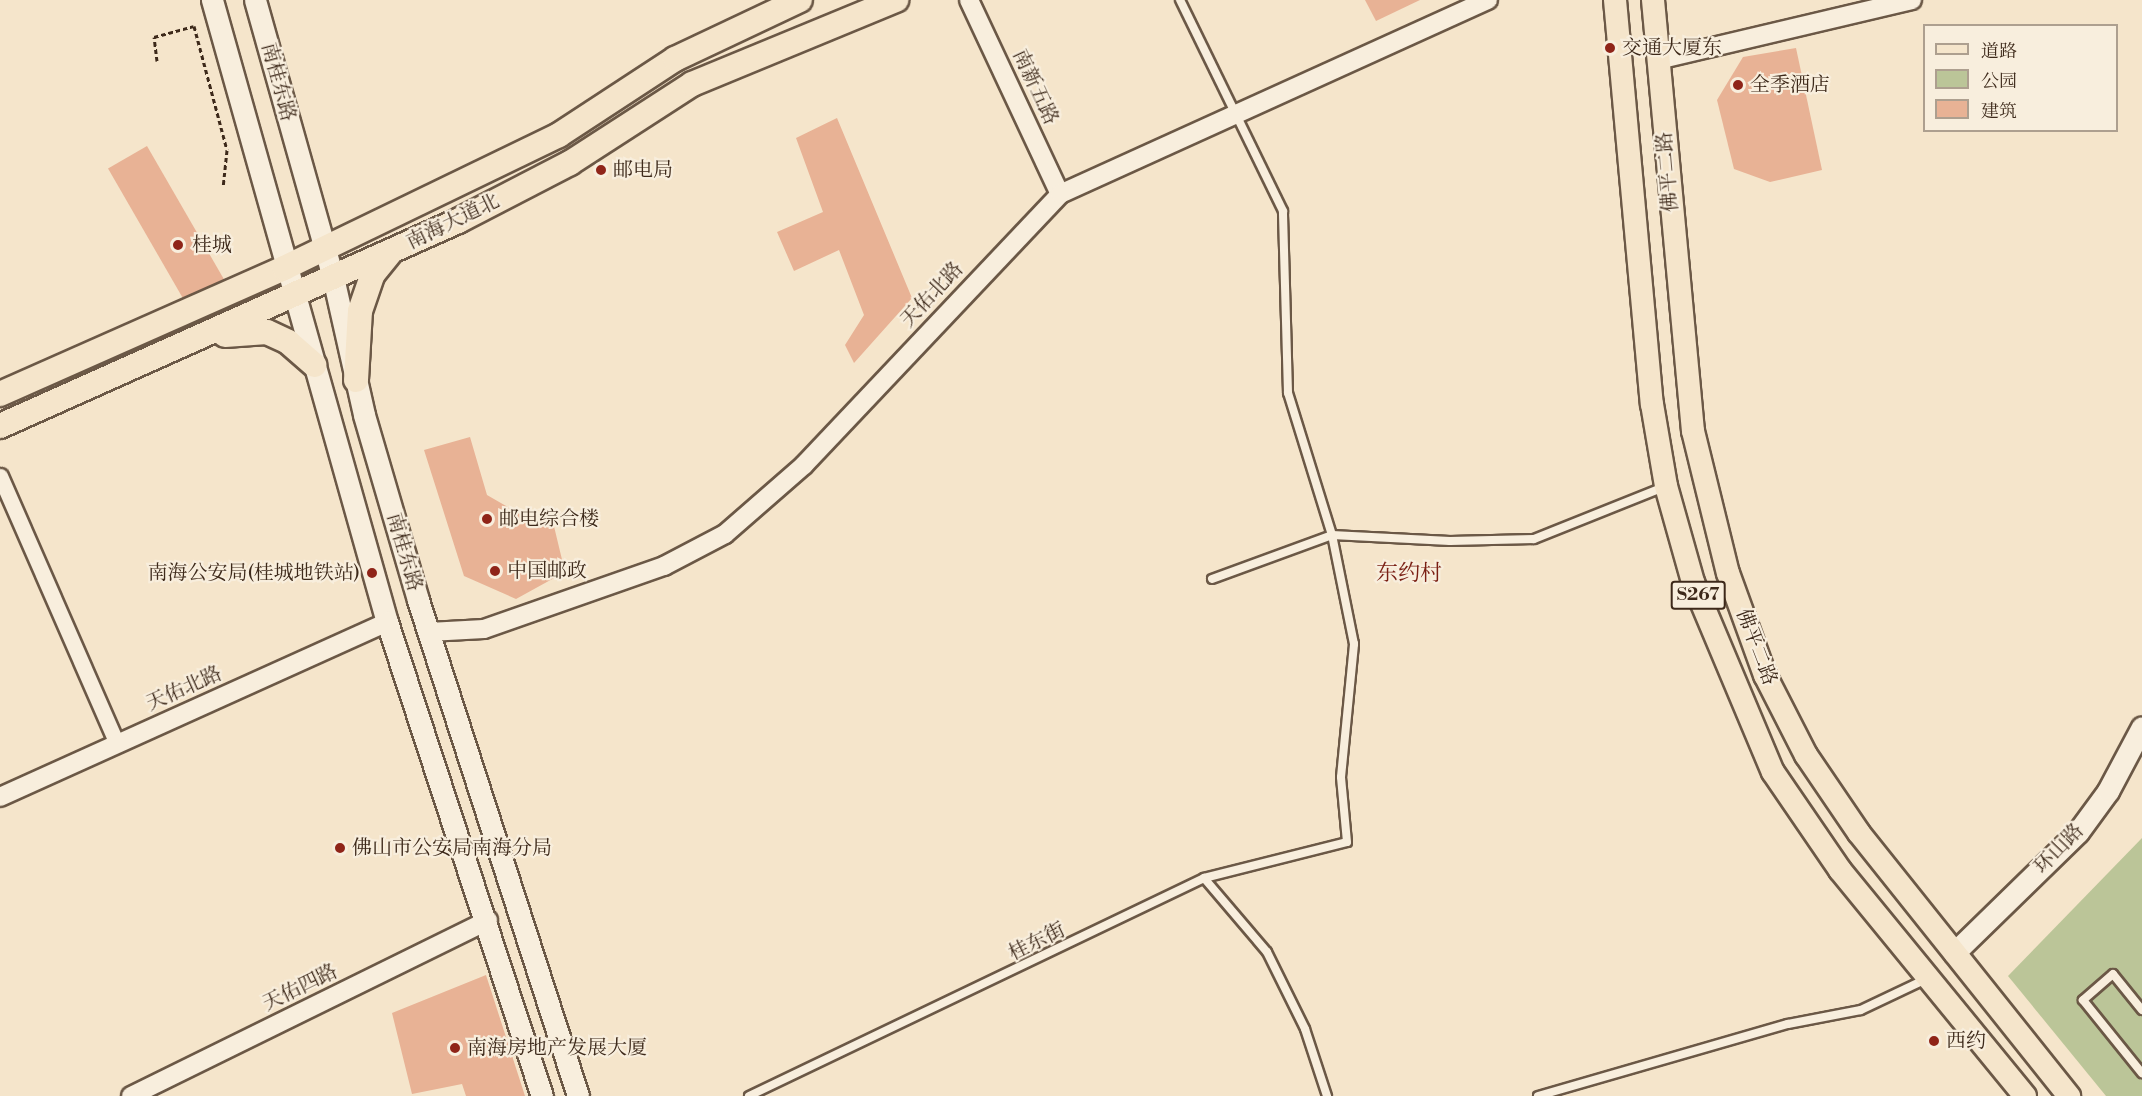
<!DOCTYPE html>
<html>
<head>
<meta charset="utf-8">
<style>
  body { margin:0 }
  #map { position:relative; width:2142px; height:1096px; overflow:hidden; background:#f5e5cb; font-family:"Libre Bodoni","Noto Serif SC",serif }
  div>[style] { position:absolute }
  .green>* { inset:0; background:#bbc598 }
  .building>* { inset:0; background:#e8b295; transform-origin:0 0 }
  .path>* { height:3px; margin-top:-1.5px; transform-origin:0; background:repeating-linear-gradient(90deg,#3d291a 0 4.5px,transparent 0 7.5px) }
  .roads { filter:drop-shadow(2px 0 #6b5846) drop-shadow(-2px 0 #6b5846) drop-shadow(0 2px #6b5846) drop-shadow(0 -2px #6b5846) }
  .service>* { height:8px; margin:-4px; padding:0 4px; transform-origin:4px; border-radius:4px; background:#f8eedd }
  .minor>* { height:15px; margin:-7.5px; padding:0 7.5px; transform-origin:7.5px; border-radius:7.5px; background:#f8eedd }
  .tertiary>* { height:18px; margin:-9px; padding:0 9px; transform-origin:9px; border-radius:9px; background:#f8eedd }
  .secondary>* { height:21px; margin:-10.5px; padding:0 10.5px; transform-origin:10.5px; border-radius:10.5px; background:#f8eedd }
  .primary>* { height:22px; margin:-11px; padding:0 11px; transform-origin:11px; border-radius:11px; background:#f5e5cb }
  .trunk>* { height:24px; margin:-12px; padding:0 12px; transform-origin:12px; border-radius:12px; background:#f5e5cb }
  .dots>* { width:16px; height:16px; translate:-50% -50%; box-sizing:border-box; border:3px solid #f8eedd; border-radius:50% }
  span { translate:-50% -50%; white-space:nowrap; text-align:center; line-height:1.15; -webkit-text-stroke:4.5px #f8eedd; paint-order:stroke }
  .shield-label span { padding:2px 4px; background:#f8eedd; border:2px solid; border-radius:4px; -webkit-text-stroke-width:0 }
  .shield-label { font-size:18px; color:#3d291a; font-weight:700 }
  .poi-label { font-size:20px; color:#3d291a }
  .left { translate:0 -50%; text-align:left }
  .right { translate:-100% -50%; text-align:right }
  .street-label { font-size:20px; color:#3d291a }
  .quarter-label { font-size:22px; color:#7a1f14 }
  .legend { position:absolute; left:1923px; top:24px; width:195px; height:108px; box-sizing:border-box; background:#f8eedd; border:2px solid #ad9f8f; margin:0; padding:8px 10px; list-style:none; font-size:18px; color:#3d291a }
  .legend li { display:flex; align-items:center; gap:12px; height:30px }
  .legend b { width:30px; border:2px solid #ad9f8f }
</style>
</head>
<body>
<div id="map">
  <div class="green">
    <div style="clip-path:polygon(2142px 838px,2142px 1096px,2106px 1096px,2008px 976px)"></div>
  </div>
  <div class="building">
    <div style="clip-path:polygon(1365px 0,1420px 0,1376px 21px)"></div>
    <div style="clip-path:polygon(1796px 48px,1822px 170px,1770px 182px,1734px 169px,1717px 100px,1743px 57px)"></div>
    <div style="clip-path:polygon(837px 118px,912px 298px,854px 363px,845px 345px,864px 315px,839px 250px,794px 271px,777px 232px,823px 212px,796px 138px)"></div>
    <div style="left:147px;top:146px;width:202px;height:45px;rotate:60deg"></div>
    <div style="clip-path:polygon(470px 437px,487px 495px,530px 520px,552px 518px,565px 572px,516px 599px,464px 576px,424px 450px)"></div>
    <div style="clip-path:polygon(486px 975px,525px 1096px,466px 1096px,462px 1084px,412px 1094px,392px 1013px)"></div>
  </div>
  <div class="path">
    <div style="left:157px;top:61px;width:24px;rotate:-97deg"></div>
    <div style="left:154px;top:37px;width:41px;rotate:-15.4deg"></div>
    <div style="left:194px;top:26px;width:128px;rotate:75.1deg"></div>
    <div style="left:227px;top:150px;width:37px;rotate:96deg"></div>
  </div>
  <div class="roads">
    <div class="service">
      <div style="left:1212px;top:579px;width:128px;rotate:-20.1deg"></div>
      <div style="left:1332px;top:535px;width:118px;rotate:2.9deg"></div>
      <div style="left:1450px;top:541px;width:84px;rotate:-1.4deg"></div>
      <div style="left:1534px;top:539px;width:140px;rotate:-21.8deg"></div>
      <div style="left:1204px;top:878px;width:97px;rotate:49.6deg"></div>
      <div style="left:1267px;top:952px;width:86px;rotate:63.7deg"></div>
      <div style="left:1305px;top:1029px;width:71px;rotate:71.8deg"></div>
      <div style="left:2142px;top:1010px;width:46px;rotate:-128.9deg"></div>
      <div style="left:2113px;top:974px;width:40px;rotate:139deg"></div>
      <div style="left:2083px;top:1000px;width:94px;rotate:51.1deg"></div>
      <div style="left:749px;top:1096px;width:505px;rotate:-25.6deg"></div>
      <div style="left:1204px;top:878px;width:147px;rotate:-14.1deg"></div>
      <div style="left:1347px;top:842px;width:65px;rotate:-95.3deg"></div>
      <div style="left:1341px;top:777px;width:134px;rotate:-84.4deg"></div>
      <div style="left:1354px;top:644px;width:111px;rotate:-101.4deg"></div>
      <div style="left:1332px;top:535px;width:149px;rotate:-107.2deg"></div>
      <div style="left:1288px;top:393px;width:182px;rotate:-91.6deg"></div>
      <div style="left:1283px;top:211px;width:235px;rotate:-116deg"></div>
      <div style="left:1538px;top:1096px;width:260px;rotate:-16.1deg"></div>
      <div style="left:1788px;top:1024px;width:74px;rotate:-10.9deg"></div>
      <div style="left:1861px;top:1010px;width:72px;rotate:-25.5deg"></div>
    </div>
    <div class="minor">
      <div style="left:0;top:476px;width:292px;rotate:66.4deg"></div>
    </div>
    <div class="tertiary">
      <div style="left:969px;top:0;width:214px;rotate:64.9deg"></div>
      <div style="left:1658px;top:60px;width:261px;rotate:-13.3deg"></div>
      <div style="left:429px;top:632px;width:55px;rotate:-3.1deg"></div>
      <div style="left:484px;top:629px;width:191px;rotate:-19.3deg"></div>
      <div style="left:664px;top:566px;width:69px;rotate:-27.7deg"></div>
      <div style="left:725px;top:534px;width:105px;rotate:-41.1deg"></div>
      <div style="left:804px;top:465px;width:373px;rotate:-46.6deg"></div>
      <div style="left:1060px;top:194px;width:470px;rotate:-24.4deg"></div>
      <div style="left:0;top:797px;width:425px;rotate:-24.3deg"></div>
      <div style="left:131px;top:1096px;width:398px;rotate:-26.2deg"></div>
    </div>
    <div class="secondary">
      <div style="left:212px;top:0;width:646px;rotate:74.29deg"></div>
      <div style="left:387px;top:622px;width:499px;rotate:71.9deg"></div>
      <div style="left:255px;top:0;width:288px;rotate:74.3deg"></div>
      <div style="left:333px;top:277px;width:141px;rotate:77.3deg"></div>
      <div style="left:364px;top:415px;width:193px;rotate:73.7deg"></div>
      <div style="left:418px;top:600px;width:521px;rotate:72.12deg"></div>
      <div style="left:1954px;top:953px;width:173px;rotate:-44.3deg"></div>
      <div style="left:2078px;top:832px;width:51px;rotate:-53.8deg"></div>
      <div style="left:2108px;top:791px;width:72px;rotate:-62deg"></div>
    </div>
    <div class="primary">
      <div style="left:1615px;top:0;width:406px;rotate:84.8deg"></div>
      <div style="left:1652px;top:404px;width:83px;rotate:80.3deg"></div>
      <div style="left:1666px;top:486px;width:100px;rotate:74.3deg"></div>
      <div style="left:1693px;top:582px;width:206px;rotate:67.2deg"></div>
      <div style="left:1773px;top:772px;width:119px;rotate:55.6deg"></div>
      <div style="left:1840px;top:870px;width:292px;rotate:50.7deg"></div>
      <div style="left:1653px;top:0;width:433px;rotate:84.7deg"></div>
      <div style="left:1693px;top:431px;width:146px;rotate:76.2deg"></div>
      <div style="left:1728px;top:573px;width:109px;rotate:70.1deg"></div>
      <div style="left:1765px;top:675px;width:90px;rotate:62.9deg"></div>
      <div style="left:1806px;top:755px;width:94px;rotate:55.8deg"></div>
      <div style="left:1859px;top:833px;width:337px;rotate:51.4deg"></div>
    </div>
    <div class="trunk">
      <div style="left:225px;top:335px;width:42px;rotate:-4.1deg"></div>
      <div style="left:267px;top:332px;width:23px;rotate:25deg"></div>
      <div style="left:288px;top:342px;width:35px;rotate:41deg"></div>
      <div style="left:356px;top:380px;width:69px;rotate:-86.7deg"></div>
      <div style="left:360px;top:311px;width:39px;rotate:-71deg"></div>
      <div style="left:373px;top:274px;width:28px;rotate:-51deg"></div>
      <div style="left:0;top:394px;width:311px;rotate:-23.9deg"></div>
      <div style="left:284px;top:268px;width:305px;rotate:-25.8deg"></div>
      <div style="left:559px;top:135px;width:139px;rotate:-33.2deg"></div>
      <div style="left:675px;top:59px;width:138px;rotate:-25.3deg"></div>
      <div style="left:0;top:426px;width:502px;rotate:-24.11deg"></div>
      <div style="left:458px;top:221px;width:126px;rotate:-27.4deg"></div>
      <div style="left:570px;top:163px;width:145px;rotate:-32.9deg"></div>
      <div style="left:692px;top:84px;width:221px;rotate:-22.4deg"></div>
    </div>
  </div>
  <div class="dots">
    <div style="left:1610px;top:48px;background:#8f2418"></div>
    <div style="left:1738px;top:85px;background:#8f2418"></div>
    <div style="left:601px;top:170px;background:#8f2418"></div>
    <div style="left:178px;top:245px;background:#8f2418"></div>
    <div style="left:487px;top:519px;background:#8f2418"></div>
    <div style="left:495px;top:571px;background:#8f2418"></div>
    <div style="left:372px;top:573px;background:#8f2418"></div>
    <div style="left:340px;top:848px;background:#8f2418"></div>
    <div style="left:1934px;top:1041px;background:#8f2418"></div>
    <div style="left:455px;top:1048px;background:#8f2418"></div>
  </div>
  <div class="shield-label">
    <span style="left:1698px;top:595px">S267</span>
  </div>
  <div class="poi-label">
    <span class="left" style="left:1622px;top:48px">交通大厦东</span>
    <span class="left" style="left:1750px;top:85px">全季酒店</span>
    <span class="left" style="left:613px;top:170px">邮电局</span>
    <span class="left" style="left:192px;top:245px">桂城</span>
    <span class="left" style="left:499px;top:519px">邮电综合楼</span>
    <span class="left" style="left:507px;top:571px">中国邮政</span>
    <span class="right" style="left:360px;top:573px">南海公安局(桂城地铁站)</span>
    <span class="left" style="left:352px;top:848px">佛山市公安局南海分局</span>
    <span class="left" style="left:1946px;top:1041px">西约</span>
    <span class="left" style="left:467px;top:1048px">南海房地产发展大厦</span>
  </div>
  <div class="street-label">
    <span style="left:278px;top:82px;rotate:75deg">南桂东路</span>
    <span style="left:1035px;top:87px;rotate:65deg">南新五路</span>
    <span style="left:1668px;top:172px;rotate:-95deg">佛平二路</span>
    <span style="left:453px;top:222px;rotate:-26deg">南海大道北</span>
    <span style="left:932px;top:295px;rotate:-47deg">天佑北路</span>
    <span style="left:404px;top:552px;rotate:74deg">南桂东路</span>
    <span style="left:1756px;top:647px;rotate:69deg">佛平二路</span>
    <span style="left:184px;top:689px;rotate:-24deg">天佑北路</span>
    <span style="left:2059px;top:849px;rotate:-46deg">环山路</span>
    <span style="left:1037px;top:942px;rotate:-26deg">桂东街</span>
    <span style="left:300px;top:988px;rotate:-26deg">天佑四路</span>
  </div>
  <div class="quarter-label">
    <span style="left:1409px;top:574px">东约村</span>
  </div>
  <ul class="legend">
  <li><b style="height:8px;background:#f5e5cb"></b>道路</li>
  <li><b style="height:16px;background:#bbc598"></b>公园</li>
  <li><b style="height:16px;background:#e8b295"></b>建筑</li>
  </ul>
</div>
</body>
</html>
